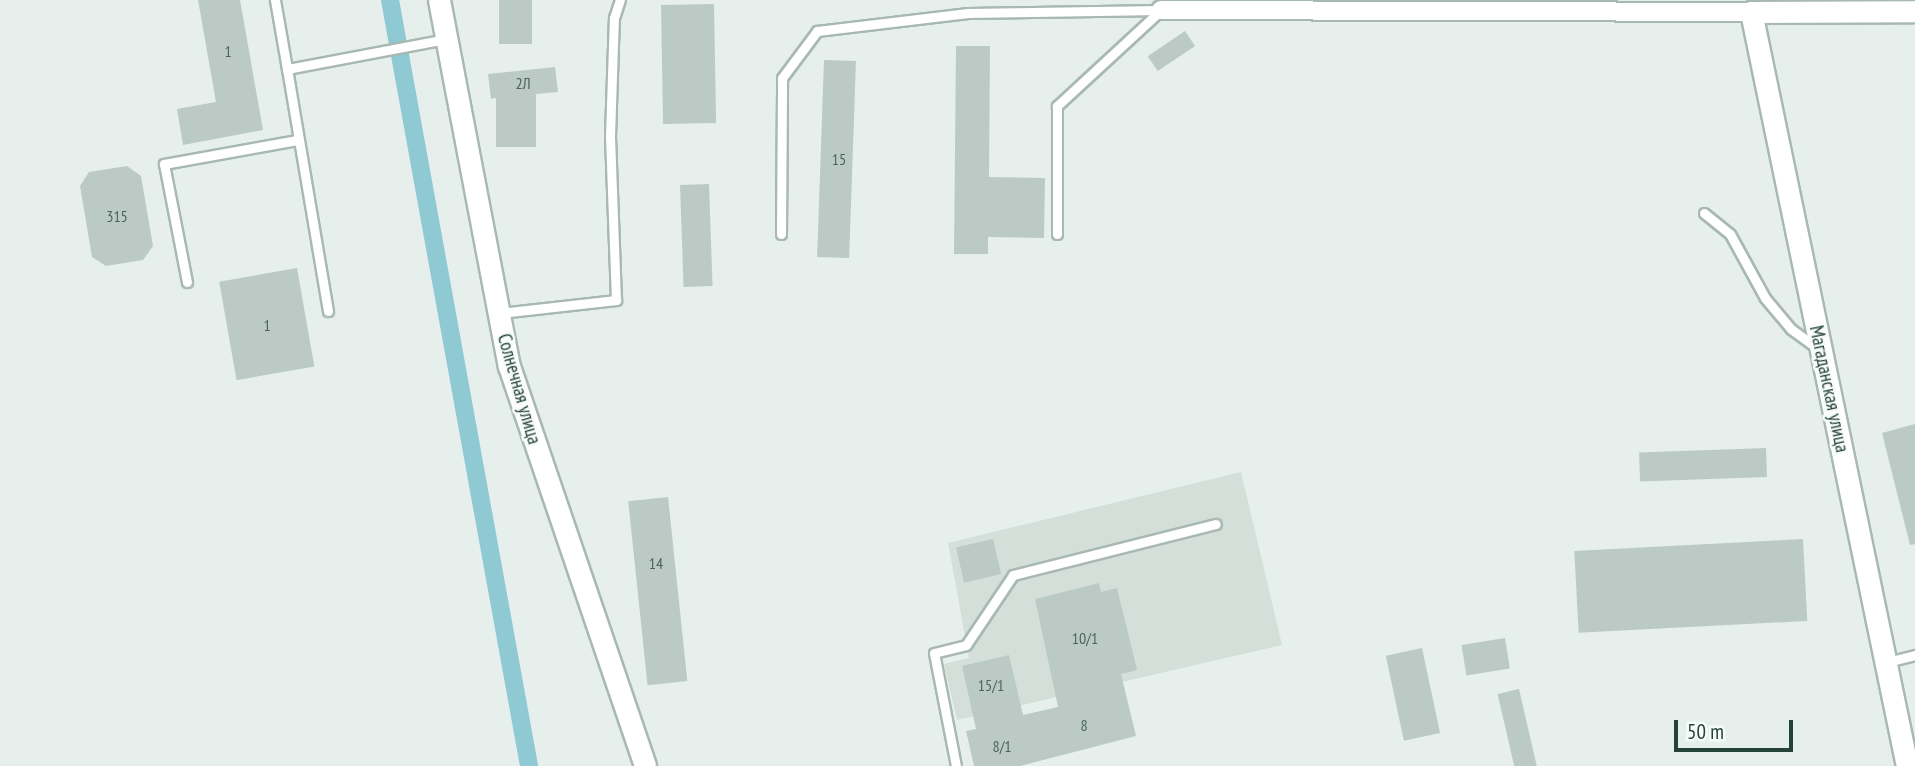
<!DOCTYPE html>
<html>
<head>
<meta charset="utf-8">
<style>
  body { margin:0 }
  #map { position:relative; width:1915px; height:766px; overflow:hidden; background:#e6efeb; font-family:"PT Sans Narrow",sans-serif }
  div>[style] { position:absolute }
  .built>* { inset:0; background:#d4dfda }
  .canal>* { height:18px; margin:-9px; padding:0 9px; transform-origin:9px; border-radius:9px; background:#8ec9d4 }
  .building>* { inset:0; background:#bbcac4; transform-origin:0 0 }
  .roads { filter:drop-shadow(2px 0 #a8b8b2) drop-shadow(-2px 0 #a8b8b2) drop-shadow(0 2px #a8b8b2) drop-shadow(0 -2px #a8b8b2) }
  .lane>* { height:9px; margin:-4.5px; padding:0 4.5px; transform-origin:4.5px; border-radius:4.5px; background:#fff }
  .street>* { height:18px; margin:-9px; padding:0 9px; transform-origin:9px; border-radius:9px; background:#fff }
  .secondary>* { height:21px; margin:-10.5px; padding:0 10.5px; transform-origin:10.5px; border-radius:10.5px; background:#fff }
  span { translate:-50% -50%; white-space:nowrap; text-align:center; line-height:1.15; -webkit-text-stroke:5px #f7fbf9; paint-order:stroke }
  .number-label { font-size:16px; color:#4a645c }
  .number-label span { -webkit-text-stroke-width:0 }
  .street-label { font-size:19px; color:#24423a }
  .scale { position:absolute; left:1674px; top:720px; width:119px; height:32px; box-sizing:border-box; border:4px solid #24423a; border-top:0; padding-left:9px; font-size:21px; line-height:24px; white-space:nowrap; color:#24423a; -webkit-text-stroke:5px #f7fbf9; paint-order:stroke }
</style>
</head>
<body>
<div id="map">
  <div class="built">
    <div style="clip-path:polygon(1241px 472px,1282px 645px,957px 720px,944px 664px,969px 658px,948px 543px)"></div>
  </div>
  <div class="canal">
    <div style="left:390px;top:0;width:779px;rotate:79.71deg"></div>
  </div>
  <div class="building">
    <div style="clip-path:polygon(198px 0,240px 0,263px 130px,183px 145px,177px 109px,216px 102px)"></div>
    <div style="left:499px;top:0;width:33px;height:44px"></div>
    <div style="left:714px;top:4px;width:119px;height:53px;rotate:89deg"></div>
    <div style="left:1185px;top:31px;width:18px;height:45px;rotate:56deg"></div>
    <div style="clip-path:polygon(956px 46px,990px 46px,989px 177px,1045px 178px,1044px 238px,988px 237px,988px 254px,954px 254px)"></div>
    <div style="left:824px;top:60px;width:32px;height:197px;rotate:2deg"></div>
    <div style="clip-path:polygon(555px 67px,558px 92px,536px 94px,536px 147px,496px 147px,496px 98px,491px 99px,488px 74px)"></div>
    <div style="clip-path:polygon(127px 166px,141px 176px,153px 246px,143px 260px,106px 266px,92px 257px,80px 186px,89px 172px)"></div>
    <div style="left:709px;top:184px;width:102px;height:29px;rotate:88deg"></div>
    <div style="left:297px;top:268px;width:100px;height:79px;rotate:80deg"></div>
    <div style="clip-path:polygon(1915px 424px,1915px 544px,1910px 545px,1882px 433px)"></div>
    <div style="left:1766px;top:448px;width:29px;height:127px;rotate:88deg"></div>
    <div style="left:668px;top:497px;width:185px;height:40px;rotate:84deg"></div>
    <div style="left:993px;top:539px;width:36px;height:38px;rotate:77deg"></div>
    <div style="left:1803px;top:539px;width:82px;height:229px;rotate:87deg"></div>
    <div style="clip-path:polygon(1099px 583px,1101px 592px,1117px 588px,1137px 670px,1121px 674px,1136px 736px,1020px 766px,974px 766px,966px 731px,976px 729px,962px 666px,1009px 655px,1023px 715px,1058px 707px,1035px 599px)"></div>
    <div style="left:1505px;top:638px;width:31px;height:44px;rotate:81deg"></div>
    <div style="left:1422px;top:648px;width:87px;height:37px;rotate:78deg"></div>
    <div style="left:1519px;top:689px;width:79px;height:22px;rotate:77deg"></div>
  </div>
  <div class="roads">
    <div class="lane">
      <div style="left:275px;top:0;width:70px;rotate:80.1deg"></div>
      <div style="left:1704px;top:213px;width:33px;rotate:39deg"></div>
      <div style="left:1730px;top:234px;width:73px;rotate:61.3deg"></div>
      <div style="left:1765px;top:298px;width:40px;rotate:50deg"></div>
      <div style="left:1791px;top:329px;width:32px;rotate:36deg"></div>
      <div style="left:781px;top:234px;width:156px;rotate:-89.6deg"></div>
      <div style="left:782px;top:78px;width:59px;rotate:-53.3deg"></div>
      <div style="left:817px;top:31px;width:152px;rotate:-6.8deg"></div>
      <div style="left:968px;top:13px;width:193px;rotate:-0.9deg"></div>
      <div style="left:1057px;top:234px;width:128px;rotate:-90deg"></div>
      <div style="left:1057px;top:106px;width:142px;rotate:-42.7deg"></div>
      <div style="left:187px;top:282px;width:120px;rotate:-101deg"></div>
      <div style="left:164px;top:164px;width:135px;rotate:-10.2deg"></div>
      <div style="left:328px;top:311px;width:245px;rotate:-99.6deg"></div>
      <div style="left:287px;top:69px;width:162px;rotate:-10.7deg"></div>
      <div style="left:500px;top:313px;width:117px;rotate:-6.4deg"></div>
      <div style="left:616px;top:300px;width:164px;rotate:-92.1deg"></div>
      <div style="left:610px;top:136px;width:118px;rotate:-88.1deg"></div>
      <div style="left:614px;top:18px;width:19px;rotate:-72deg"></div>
      <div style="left:1887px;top:662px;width:29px;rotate:-14deg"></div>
      <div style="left:956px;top:766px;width:115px;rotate:-101deg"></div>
      <div style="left:934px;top:653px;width:33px;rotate:-14deg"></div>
      <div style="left:966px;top:645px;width:84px;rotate:-56.1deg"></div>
      <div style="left:1013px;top:575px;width:209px;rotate:-14.1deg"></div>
    </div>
    <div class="street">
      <div style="left:1161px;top:10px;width:590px;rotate:0.19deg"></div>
    </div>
    <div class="secondary">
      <div style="left:439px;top:0;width:373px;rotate:79.2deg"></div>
      <div style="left:509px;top:366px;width:422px;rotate:71.2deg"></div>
      <div style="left:1907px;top:766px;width:770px;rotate:-101.69deg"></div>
      <div style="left:1751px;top:12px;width:164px;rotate:-0.3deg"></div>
    </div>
  </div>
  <div class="number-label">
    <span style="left:228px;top:51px">1</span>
    <span style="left:523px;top:83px">2Л</span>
    <span style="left:839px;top:159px">15</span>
    <span style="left:117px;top:216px">315</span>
    <span style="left:267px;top:325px">1</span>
    <span style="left:656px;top:563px">14</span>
    <span style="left:1085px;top:638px">10/1</span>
    <span style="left:991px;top:685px">15/1</span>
    <span style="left:1084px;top:725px">8</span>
    <span style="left:1002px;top:746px">8/1</span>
  </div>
  <div class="street-label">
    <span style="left:519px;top:389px;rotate:74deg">Солнечная улица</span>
    <span style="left:1829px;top:389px;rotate:78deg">Магаданская улица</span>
  </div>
  <div class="scale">50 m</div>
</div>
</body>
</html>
